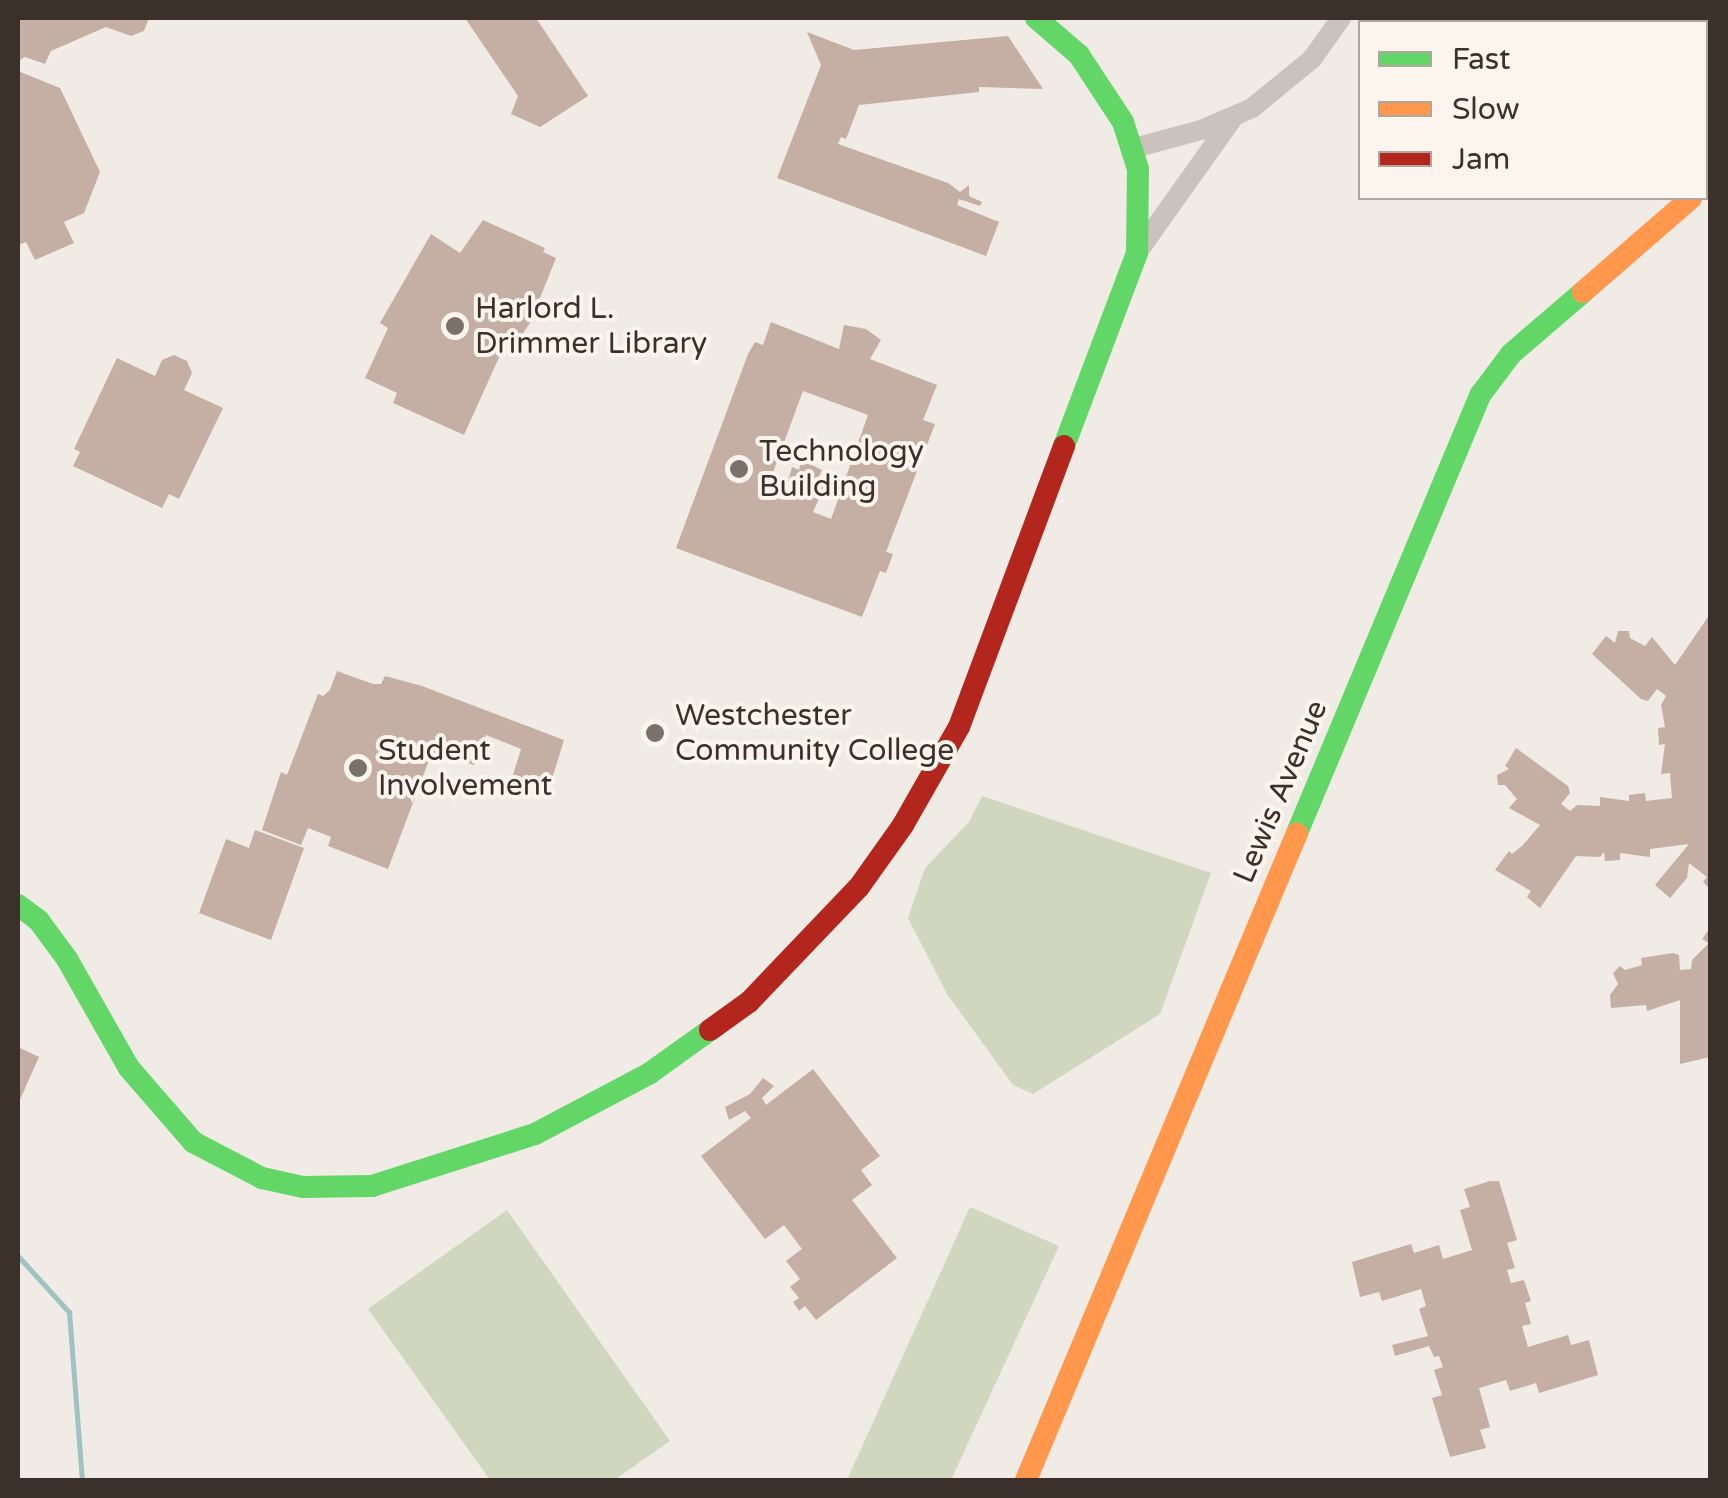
<!DOCTYPE html>
<html>
<head>
<meta charset="utf-8">
<style>
  body { margin:0 }
  #map { position:relative; width:1728px; height:1498px; overflow:hidden; background:#f0ebe5; font-family:"Varela Round",sans-serif }
  div>[style] { position:absolute }
  .green>* { inset:0; background:#d1d7be }
  .stream>* { height:5px; margin:-2.5px; padding:0 2.5px; transform-origin:2.5px; border-radius:2.5px; background:#9fc2c3 }
  .building>* { inset:0; background:#c5afa5 }
  .street>* { height:20px; margin:-10px; padding:0 10px; transform-origin:10px; border-radius:10px; background:#cac3bd }
  .fast>* { height:22px; margin:-11px; padding:0 11px; transform-origin:11px; border-radius:11px; background:#63d668 }
  .slow>* { height:22px; margin:-11px; padding:0 11px; transform-origin:11px; border-radius:11px; background:#ff974d }
  .jam>* { height:22px; margin:-11px; padding:0 11px; transform-origin:11px; border-radius:11px; background:#b3261e }
  .dots>* { width:28px; height:28px; translate:-50% -50%; box-sizing:border-box; border:5px solid #fcf5ed; border-radius:50% }
  span { translate:-50% -50%; white-space:nowrap; text-align:center; line-height:1.15; -webkit-text-stroke:8px #fcf5ed; paint-order:stroke }
  .poi-label { font-size:30px; color:#3c302a }
  .left { translate:0 -50%; text-align:left }
  .street-label { font-size:30px; color:#3c302a }
  .frame { position:absolute; inset:0; border:20px solid #3c302a; pointer-events:none }
  .legend { position:absolute; left:1358px; top:20px; width:350px; height:180px; box-sizing:border-box; background:#fcf5ed; border:2px solid #afa69f; margin:0; padding:12px 18px; list-style:none; font-size:30px; color:#3c302a }
  .legend li { display:flex; align-items:center; gap:20px; height:50px }
  .legend b { width:50px; border:2px solid #afa69f }
</style>
</head>
<body>
<div id="map">
  <div class="green">
    <div style="clip-path:polygon(982px 796px,1211px 873px,1160px 1014px,1033px 1094px,1013px 1085px,947px 994px,908px 918px,925px 868px,969px 822px)"></div>
    <div style="clip-path:polygon(970px 1207px,1059px 1246px,951px 1480px,847px 1480px)"></div>
    <div style="clip-path:polygon(507px 1210px,670px 1441px,614px 1480px,490px 1480px,368px 1309px)"></div>
  </div>
  <div class="stream">
    <div style="left:18px;top:1256px;width:76px;rotate:47.7deg"></div>
    <div style="left:69px;top:1312px;width:169px;rotate:85.6deg"></div>
  </div>
  <div class="building">
    <div style="clip-path:polygon(18px 18px,149px 18px,144px 31px,131px 36px,106px 27px,51px 51px,45px 64px,25px 57px,18px 61px)"></div>
    <div style="clip-path:polygon(465px 18px,536px 18px,588px 96px,540px 127px,511px 114px,518px 96px)"></div>
    <div style="clip-path:polygon(807px 32px,854px 50px,1008px 36px,1043px 89px,979px 87px,979px 92px,859px 105px,846px 139px,841px 137px,838px 144px,948px 183px,960px 192px,969px 185px,969px 196px,982px 202px,980px 206px,959px 199px,957px 205px,999px 222px,986px 256px,777px 178px,821px 65px)"></div>
    <div style="clip-path:polygon(18px 71px,60px 88px,100px 172px,84px 213px,64px 222px,74px 243px,35px 260px,26px 242px,18px 245px)"></div>
    <div style="clip-path:polygon(483px 220px,545px 248px,543px 252px,556px 258px,530px 323px,521px 336px,511px 331px,464px 435px,393px 403px,397px 393px,365px 378px,388px 328px,380px 323px,431px 234px,460px 253px)"></div>
    <div style="clip-path:polygon(evenodd,771px 322px,839px 349px,844px 325px,866px 329px,881px 340px,870px 359px,937px 385px,923px 420px,935px 424px,886px 552px,893px 554px,886px 573px,880px 571px,862px 617px,676px 548px,748px 354px,755px 342px,763px 345px,771px 322px,803px 391px,868px 415px,831px 519px,813px 512px,827px 481px,819px 477px,822px 470px,812px 465px,801px 462px,799px 470px,792px 467px,783px 500px,765px 494px,803px 391px)"></div>
    <div style="clip-path:polygon(174px 355px,187px 361px,192px 373px,184px 390px,223px 408px,179px 499px,169px 494px,162px 508px,73px 466px,80px 452px,74px 449px,117px 358px,155px 376px,162px 360px)"></div>
    <div style="clip-path:polygon(1710px 614px,1710px 889px,1703px 882px,1707px 877px,1689px 863px,1687px 878px,1670px 898px,1655px 885px,1689px 844px,1650px 849px,1650px 857px,1620px 853px,1620px 860px,1605px 861px,1604px 852px,1600px 857px,1576px 856px,1540px 908px,1527px 897px,1531px 891px,1495px 870px,1509px 851px,1512px 854px,1522px 846px,1540px 825px,1509px 808px,1517px 799px,1505px 785px,1498px 785px,1497px 775px,1509px 769px,1505px 766px,1516px 748px,1568px 786px,1570px 793px,1561px 804px,1570px 811px,1577px 805px,1600px 806px,1600px 797px,1629px 801px,1629px 795px,1645px 793px,1646px 801px,1672px 798px,1670px 773px,1661px 774px,1665px 744px,1659px 745px,1658px 728px,1665px 727px,1661px 705px,1666px 696px,1657px 689px,1648px 701px,1641px 699px,1592px 654px,1606px 636px,1615px 643px,1618px 631px,1629px 631px,1630px 638px,1645px 646px,1652px 637px,1675px 665px)"></div>
    <div style="clip-path:polygon(337px 671px,373px 684px,381px 684px,385px 676px,422px 686px,564px 740px,548px 792px,512px 778px,521px 749px,486px 735px,474px 765px,432px 752px,388px 869px,328px 846px,331px 837px,308px 828px,301px 845px,262px 830px,281px 772px,287px 775px,318px 694px,323px 696px,330px 690px)"></div>
    <div style="clip-path:polygon(255px 830px,304px 848px,271px 940px,199px 913px,226px 839px,249px 848px)"></div>
    <div style="clip-path:polygon(1710px 928px,1710px 1057px,1680px 1064px,1680px 1000px,1647px 1011px,1646px 1005px,1611px 1008px,1610px 995px,1618px 984px,1613px 973px,1620px 966px,1625px 970px,1642px 965px,1641px 958px,1673px 953px,1679px 955px,1680px 970px,1691px 969px,1692px 960px,1709px 943px,1702px 939px)"></div>
    <div style="clip-path:polygon(18px 1047px,39px 1057px,18px 1104px)"></div>
    <div style="clip-path:polygon(813px 1069px,880px 1156px,861px 1170px,872px 1185px,852px 1200px,897px 1258px,816px 1320px,805px 1306px,799px 1311px,793px 1302px,799px 1298px,790px 1287px,800px 1279px,786px 1261px,802px 1249px,784px 1225px,765px 1239px,701px 1156px,751px 1118px,745px 1111px,729px 1120px,725px 1107px,750px 1094px,763px 1078px,774px 1086px,762px 1098px,766px 1105px)"></div>
    <div style="clip-path:polygon(1490px 1181px,1499px 1181px,1517px 1240px,1507px 1243px,1515px 1268px,1507px 1270px,1511px 1283px,1524px 1280px,1531px 1301px,1525px 1303px,1531px 1324px,1522px 1326px,1528px 1347px,1568px 1335px,1571px 1345px,1589px 1340px,1598px 1375px,1539px 1393px,1536px 1383px,1510px 1391px,1506px 1380px,1479px 1388px,1490px 1427px,1480px 1430px,1486px 1448px,1450px 1457px,1432px 1398px,1442px 1395px,1434px 1370px,1443px 1367px,1439px 1356px,1434px 1357px,1429px 1346px,1395px 1356px,1392px 1345px,1428px 1336px,1419px 1309px,1426px 1306px,1421px 1289px,1382px 1301px,1379px 1292px,1360px 1297px,1352px 1262px,1411px 1244px,1414px 1253px,1439px 1245px,1443px 1259px,1472px 1250px,1460px 1210px,1470px 1207px,1464px 1189px)"></div>
  </div>
  <div class="street">
    <div style="left:1134px;top:148px;width:69px;rotate:-15deg"></div>
    <div style="left:1201px;top:130px;width:56px;rotate:-23.3deg"></div>
    <div style="left:1252px;top:108px;width:77px;rotate:-39.2deg"></div>
    <div style="left:1312px;top:59px;width:50px;rotate:-54.7deg"></div>
    <div style="left:1706px;top:179px;width:9px;rotate:-63deg"></div>
    <div style="left:1137px;top:253px;width:166px;rotate:-54.6deg"></div>
  </div>
  <div class="fast">
    <div style="left:1036px;top:18px;width:57px;rotate:40.7deg"></div>
    <div style="left:1079px;top:55px;width:80px;rotate:56.7deg"></div>
    <div style="left:1123px;top:122px;width:49px;rotate:72.3deg"></div>
    <div style="left:1138px;top:169px;width:84px;rotate:90.7deg"></div>
    <div style="left:1137px;top:253px;width:206px;rotate:110.7deg"></div>
    <div style="left:1706px;top:30px;width:5px;rotate:37deg"></div>
    <div style="left:1297px;top:833px;width:476px;rotate:-67.3deg"></div>
    <div style="left:1481px;top:394px;width:50px;rotate:-53.1deg"></div>
    <div style="left:1511px;top:354px;width:95px;rotate:-40.7deg"></div>
    <div style="left:18px;top:905px;width:26px;rotate:37deg"></div>
    <div style="left:39px;top:921px;width:47px;rotate:53.6deg"></div>
    <div style="left:67px;top:959px;width:125px;rotate:60.4deg"></div>
    <div style="left:129px;top:1068px;width:98px;rotate:49.1deg"></div>
    <div style="left:193px;top:1142px;width:78px;rotate:27.6deg"></div>
    <div style="left:262px;top:1178px;width:42px;rotate:12.4deg"></div>
    <div style="left:303px;top:1187px;width:69px;rotate:-0.8deg"></div>
    <div style="left:372px;top:1186px;width:171px;rotate:-17.7deg"></div>
    <div style="left:535px;top:1134px;width:130px;rotate:-27.9deg"></div>
    <div style="left:650px;top:1073px;width:74px;rotate:-35.6deg"></div>
  </div>
  <div class="slow">
    <div style="left:1583px;top:292px;width:143px;rotate:-41deg"></div>
    <div style="left:1026px;top:1480px;width:701px;rotate:-67.27deg"></div>
  </div>
  <div class="jam">
    <div style="left:1675px;top:18px;width:13px;rotate:18deg"></div>
    <div style="left:710px;top:1030px;width:48px;rotate:-35.7deg"></div>
    <div style="left:749px;top:1002px;width:159px;rotate:-46.3deg"></div>
    <div style="left:859px;top:887px;width:76px;rotate:-54.6deg"></div>
    <div style="left:903px;top:825px;width:113px;rotate:-60.3deg"></div>
    <div style="left:959px;top:727px;width:300px;rotate:-69.5deg"></div>
  </div>
  <div class="dots">
    <div style="left:455px;top:326px;background:#7b716b"></div>
    <div style="left:739px;top:469px;background:#7b716b"></div>
    <div style="left:655px;top:733px;background:#7b716b"></div>
    <div style="left:358px;top:768px;background:#7b716b"></div>
  </div>
  <div class="poi-label">
    <span class="left" style="left:475px;top:326px">Harlord L.<br>Drimmer Library</span>
    <span class="left" style="left:759px;top:469px">Technology<br>Building</span>
    <span class="left" style="left:675px;top:733px">Westchester<br>Community College</span>
    <span class="left" style="left:378px;top:768px">Student<br>Involvement</span>
  </div>
  <div class="street-label">
    <span style="left:1281px;top:792px;rotate:-67deg">Lewis Avenue</span>
  </div>
  <div class="frame"></div>
  <ul class="legend">
  <li><b style="height:12px;background:#63d668"></b>Fast</li>
  <li><b style="height:12px;background:#ff974d"></b>Slow</li>
  <li><b style="height:12px;background:#b3261e"></b>Jam</li>
  </ul>
</div>
</body>
</html>
